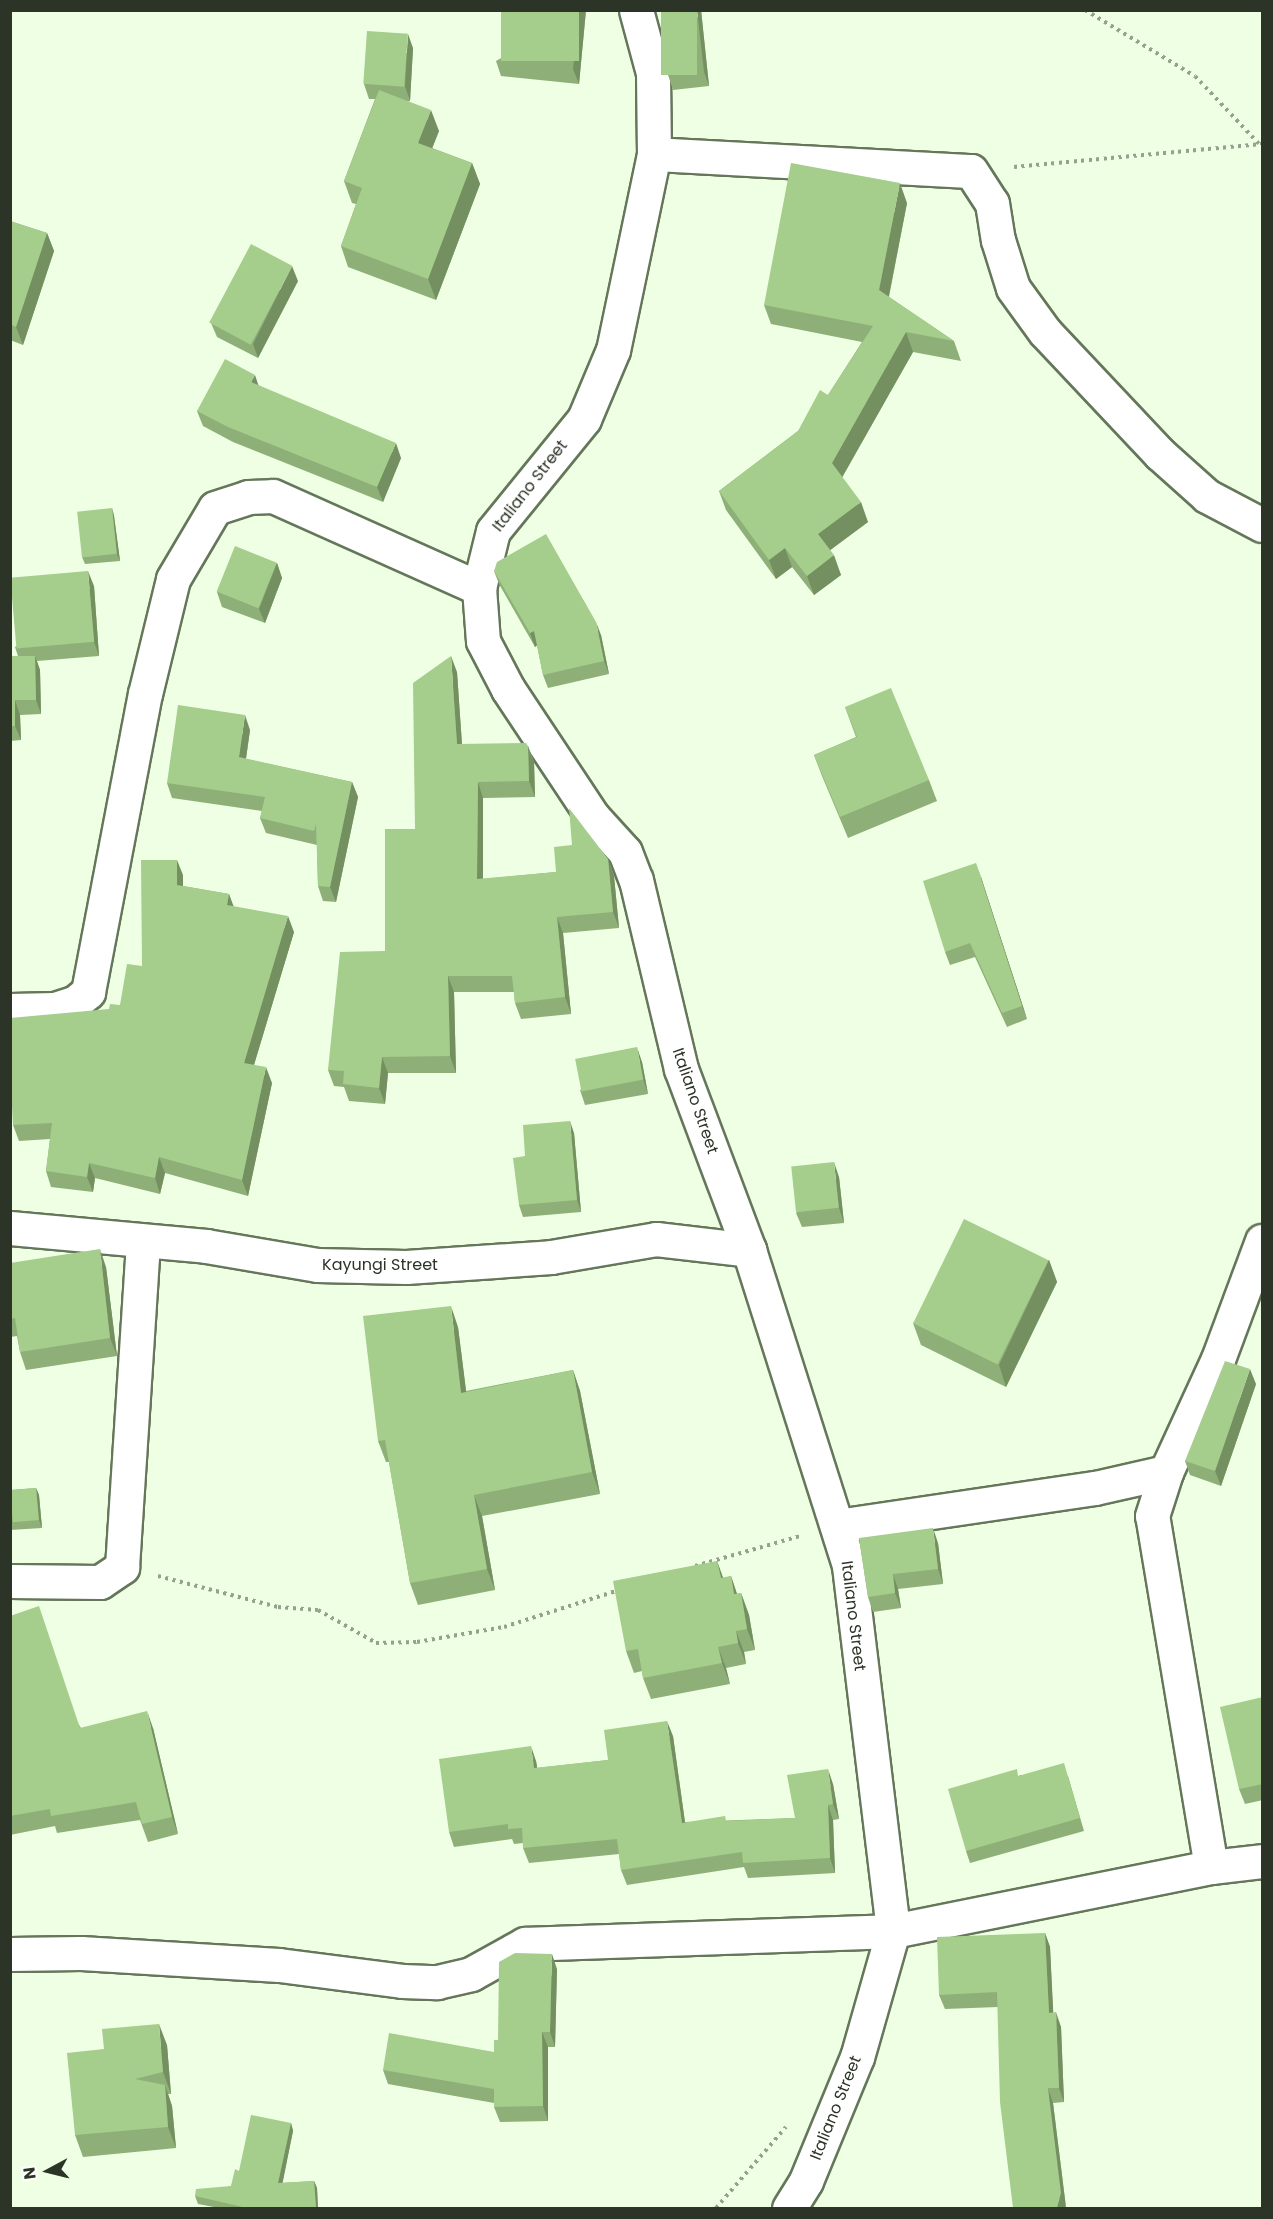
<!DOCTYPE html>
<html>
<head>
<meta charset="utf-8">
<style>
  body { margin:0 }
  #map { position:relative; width:1273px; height:2219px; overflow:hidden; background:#eeffe4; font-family:Poppins,sans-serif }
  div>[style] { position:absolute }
  .path>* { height:4px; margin-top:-2px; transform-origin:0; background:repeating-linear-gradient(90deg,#94a18c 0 3px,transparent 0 7.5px) }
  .roads { filter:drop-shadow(2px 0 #65775a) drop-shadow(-2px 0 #65775a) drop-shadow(0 2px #65775a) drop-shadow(0 -2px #65775a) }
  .street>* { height:33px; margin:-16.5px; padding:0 16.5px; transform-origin:16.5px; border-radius:16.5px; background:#fff }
  .wall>* { inset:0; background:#8eb078 }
  .shaded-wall>* { inset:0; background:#749061 }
  .building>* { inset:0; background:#a5cd8b; transform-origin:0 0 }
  span { translate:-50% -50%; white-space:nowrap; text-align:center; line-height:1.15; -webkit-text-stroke:6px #fff; paint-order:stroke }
  .street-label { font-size:16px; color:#2c3427 }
  .frame { position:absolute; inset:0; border:12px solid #2c3427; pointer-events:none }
  .north { position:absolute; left:18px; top:2141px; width:60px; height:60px; -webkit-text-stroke:4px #fff; paint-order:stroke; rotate:263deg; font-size:16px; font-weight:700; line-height:24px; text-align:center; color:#2c3427 }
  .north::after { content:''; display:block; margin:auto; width:21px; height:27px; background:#2c3427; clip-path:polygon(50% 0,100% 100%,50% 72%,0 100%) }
</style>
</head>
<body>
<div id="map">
  <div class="path">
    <div style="left:1085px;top:10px;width:128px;rotate:31deg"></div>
    <div style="left:1195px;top:76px;width:93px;rotate:46.7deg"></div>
    <div style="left:1014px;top:167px;width:249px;rotate:-5.3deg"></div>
    <div style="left:695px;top:1566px;width:109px;rotate:-15.9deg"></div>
    <div style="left:158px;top:1576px;width:124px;rotate:14.5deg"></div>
    <div style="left:278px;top:1607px;width:40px;rotate:4.3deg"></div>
    <div style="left:318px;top:1610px;width:67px;rotate:29.6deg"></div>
    <div style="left:376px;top:1643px;width:41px;rotate:-1.4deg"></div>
    <div style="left:417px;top:1642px;width:88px;rotate:-9.8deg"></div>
    <div style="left:504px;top:1627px;width:121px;rotate:-17.8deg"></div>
    <div style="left:716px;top:2208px;width:107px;rotate:-49.2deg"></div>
  </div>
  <div class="roads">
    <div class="street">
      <div style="left:636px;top:10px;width:65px;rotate:74.9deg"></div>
      <div style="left:653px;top:73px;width:81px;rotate:89.3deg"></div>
      <div style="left:654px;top:154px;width:200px;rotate:101.8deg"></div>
      <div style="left:613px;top:350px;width:75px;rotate:112.8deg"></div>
      <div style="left:584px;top:419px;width:144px;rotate:129.1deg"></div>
      <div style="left:493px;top:531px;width:59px;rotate:103.8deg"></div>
      <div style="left:479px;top:588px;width:53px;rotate:85.7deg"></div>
      <div style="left:483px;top:641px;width:54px;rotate:62.5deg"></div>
      <div style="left:508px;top:689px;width:154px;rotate:56.4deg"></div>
      <div style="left:593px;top:817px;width:47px;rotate:47.6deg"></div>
      <div style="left:625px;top:852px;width:30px;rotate:69deg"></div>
      <div style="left:636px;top:880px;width:194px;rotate:76.6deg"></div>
      <div style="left:681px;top:1069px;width:193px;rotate:69.4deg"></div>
      <div style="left:749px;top:1250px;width:331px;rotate:72.4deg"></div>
      <div style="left:849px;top:1566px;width:368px;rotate:83.1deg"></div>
      <div style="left:893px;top:1931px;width:131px;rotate:105.9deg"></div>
      <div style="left:857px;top:2057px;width:134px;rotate:112.4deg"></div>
      <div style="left:806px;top:2181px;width:32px;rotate:122deg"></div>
      <div style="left:654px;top:154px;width:317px;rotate:3.1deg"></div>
      <div style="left:971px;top:171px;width:38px;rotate:57deg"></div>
      <div style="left:992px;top:203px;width:37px;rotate:81deg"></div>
      <div style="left:998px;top:240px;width:50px;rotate:72.6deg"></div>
      <div style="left:1013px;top:288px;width:54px;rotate:54deg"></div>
      <div style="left:1045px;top:332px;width:168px;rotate:46.7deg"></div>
      <div style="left:1160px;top:454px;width:63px;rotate:41.8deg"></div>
      <div style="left:1207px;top:496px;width:62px;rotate:27.8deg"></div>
      <div style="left:10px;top:1010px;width:45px;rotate:-1.3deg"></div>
      <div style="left:55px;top:1009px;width:22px;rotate:-18deg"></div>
      <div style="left:76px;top:1002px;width:16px;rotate:-40deg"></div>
      <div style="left:88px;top:992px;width:303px;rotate:-79.2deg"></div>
      <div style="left:145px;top:694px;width:118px;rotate:-76.3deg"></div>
      <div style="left:173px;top:579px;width:82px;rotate:-59.4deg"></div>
      <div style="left:215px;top:508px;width:35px;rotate:-18deg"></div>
      <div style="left:248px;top:497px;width:25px;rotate:-2deg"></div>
      <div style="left:273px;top:496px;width:226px;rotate:24.1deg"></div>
      <div style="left:10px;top:1228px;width:197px;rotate:5.2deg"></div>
      <div style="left:206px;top:1246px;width:113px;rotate:9.7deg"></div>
      <div style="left:317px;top:1265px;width:89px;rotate:1.3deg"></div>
      <div style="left:406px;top:1267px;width:145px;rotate:-3.9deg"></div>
      <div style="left:551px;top:1257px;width:107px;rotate:-9.7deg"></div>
      <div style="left:656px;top:1239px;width:94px;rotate:6.7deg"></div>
      <div style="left:837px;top:1526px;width:261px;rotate:-8.4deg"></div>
      <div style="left:1095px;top:1488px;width:73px;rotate:-12.7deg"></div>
      <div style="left:10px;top:1581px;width:90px;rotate:0.6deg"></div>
      <div style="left:100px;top:1582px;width:27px;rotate:-34deg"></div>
      <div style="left:122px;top:1567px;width:327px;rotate:-86.3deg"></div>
      <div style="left:1211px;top:1867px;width:356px;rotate:-99.5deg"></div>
      <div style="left:1152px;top:1516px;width:46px;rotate:-72.3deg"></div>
      <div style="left:1166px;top:1472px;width:124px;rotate:-65.3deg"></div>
      <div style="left:1218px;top:1359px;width:126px;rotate:-69.6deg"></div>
      <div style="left:10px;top:1954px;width:71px;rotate:-0.8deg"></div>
      <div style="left:81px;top:1953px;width:198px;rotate:3.5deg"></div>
      <div style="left:279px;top:1965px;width:124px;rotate:7.4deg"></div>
      <div style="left:402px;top:1981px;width:35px;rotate:2deg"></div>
      <div style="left:437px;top:1982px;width:35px;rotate:-13deg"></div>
      <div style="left:471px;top:1974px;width:62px;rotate:-29.1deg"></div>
      <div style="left:525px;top:1944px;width:368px;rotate:-2deg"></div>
      <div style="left:893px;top:1931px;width:324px;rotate:-11.4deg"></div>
      <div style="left:1211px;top:1867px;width:51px;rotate:-6.7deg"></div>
    </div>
  </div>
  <div class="wall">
    <div style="clip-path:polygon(586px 10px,579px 84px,501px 76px,496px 61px)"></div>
    <div style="clip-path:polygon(701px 10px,709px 86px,673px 90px,668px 75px)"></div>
    <div style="clip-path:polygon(413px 48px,410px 101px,408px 101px,439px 131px,432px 148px,472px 163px,480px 184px,436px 300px,348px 267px,341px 246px,356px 204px,352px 203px,344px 181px,375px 99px,369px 99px,364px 84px)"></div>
    <div style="clip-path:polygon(907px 203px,889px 297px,954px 341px,961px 361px,913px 352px,842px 477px,868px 522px,830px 550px,841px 575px,814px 595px,792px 567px,776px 579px,726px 510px,719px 491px,798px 431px,828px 395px,862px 342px,771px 324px,764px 305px)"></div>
    <div style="clip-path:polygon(10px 221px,47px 233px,54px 251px,23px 345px,10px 340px)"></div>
    <div style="clip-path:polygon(298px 281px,258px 358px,217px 337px,211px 323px)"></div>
    <div style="clip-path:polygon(258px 385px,401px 458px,383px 502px,233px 442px,203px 426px,197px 411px)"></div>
    <div style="clip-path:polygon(112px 508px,114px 516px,120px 561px,85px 564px,82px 557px)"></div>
    <div style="clip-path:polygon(277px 563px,282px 578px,265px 623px,222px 607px,217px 592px)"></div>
    <div style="clip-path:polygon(494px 571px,601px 635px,609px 674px,548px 688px,543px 675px,537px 645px,535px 647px,499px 584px)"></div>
    <div style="clip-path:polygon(94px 586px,99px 656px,37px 661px,40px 670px,41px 714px,20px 715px,21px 740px,10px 741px,10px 656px,18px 656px,15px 647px)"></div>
    <div style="clip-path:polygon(457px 672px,462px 744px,528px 746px,534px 762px,535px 797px,483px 798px,483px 879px,556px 872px,608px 859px,614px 876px,619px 928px,563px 933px,571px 1014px,521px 1019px,515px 1003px,514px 992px,454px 992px,456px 1073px,388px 1073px,385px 1104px,349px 1101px,344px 1087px,334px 1086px,328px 1070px,385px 951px)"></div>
    <div style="clip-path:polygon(845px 707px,929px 780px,937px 801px,848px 838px,822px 776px,814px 755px,856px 737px)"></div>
    <div style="clip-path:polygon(250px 730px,246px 759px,352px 782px,358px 797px,336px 902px,323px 901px,318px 886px,317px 845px,266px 833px,260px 818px,262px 811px,172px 798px,167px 783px)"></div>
    <div style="clip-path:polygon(183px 875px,183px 886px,229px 894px,233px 907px,294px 932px,254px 1065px,272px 1083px,248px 1196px,165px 1173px,160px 1194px,95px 1178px,93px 1192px,51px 1187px,46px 1171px,50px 1139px,19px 1141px,13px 1125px,109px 1009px,120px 1005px,142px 966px)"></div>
    <div style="clip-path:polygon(981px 877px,1027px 1019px,1007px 1027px,975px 957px,950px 965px,945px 952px)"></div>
    <div style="clip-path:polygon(642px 1062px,648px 1094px,585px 1105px,580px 1090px)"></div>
    <div style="clip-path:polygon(574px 1133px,581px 1212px,523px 1217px,519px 1205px)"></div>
    <div style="clip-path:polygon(839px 1177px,844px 1223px,802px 1227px,796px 1213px)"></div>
    <div style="clip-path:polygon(1049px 1260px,1057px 1282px,1006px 1387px,921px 1345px,913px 1323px)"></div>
    <div style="clip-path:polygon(10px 1263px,106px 1267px,117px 1356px,26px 1370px,20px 1352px,17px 1336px,10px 1337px)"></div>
    <div style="clip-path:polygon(458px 1327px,466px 1391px,573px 1370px,580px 1391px,600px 1494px,482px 1516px,495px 1590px,418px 1605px,410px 1583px,389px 1462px,386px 1462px,378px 1441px)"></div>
    <div style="clip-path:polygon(1256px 1384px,1221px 1486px,1190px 1475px,1185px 1461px)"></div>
    <div style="clip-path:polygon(36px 1488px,39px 1495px,42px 1528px,10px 1530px,10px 1490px)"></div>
    <div style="clip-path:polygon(859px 1538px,938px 1543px,943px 1584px,898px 1589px,901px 1608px,873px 1612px,868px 1597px)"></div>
    <div style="clip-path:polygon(717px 1561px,723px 1578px,731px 1576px,737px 1594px,741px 1593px,749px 1615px,755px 1650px,744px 1652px,746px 1664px,726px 1668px,730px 1684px,651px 1699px,643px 1678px,642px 1671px,634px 1673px,626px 1651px)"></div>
    <div style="clip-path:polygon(10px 1616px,81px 1728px,153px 1728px,178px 1834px,148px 1842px,140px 1820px,57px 1833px,55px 1826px,10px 1835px)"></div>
    <div style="clip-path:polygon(1263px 1697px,1263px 1800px,1245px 1804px,1239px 1789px)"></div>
    <div style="clip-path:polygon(673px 1736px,685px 1822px,795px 1818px,833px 1784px,839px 1819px,833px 1820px,835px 1873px,748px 1878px,744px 1867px,627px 1885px,621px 1870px,619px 1854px,529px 1863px,523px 1848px,523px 1843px,514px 1844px,512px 1839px,454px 1847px,449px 1832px,536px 1761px,537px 1768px,608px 1760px)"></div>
    <div style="clip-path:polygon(1020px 1775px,1068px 1776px,1084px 1831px,970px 1863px,966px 1851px)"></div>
    <div style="clip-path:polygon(1045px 1933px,1050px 1947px,1053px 2013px,1061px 2027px,1064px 2102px,1053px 2103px,1066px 2207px,998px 2007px,945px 2009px,939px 1995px)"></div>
    <div style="clip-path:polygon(557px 1969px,555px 2047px,548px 2047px,548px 2121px,500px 2122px,494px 2107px,494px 2103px,388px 2084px,383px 2070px,494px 2052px,498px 2040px)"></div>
    <div style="clip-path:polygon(167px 2045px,171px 2094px,168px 2094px,172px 2106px,176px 2148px,83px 2157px,75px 2135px)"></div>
    <div style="clip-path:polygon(291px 2123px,293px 2131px,282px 2183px,314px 2181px,317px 2188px,318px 2208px,219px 2208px,198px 2204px,195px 2196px,231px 2186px,239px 2171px)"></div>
  </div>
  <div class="shaded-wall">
    <div style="clip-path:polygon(579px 10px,586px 10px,579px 84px,573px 69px)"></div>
    <div style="clip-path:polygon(697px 10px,701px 10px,709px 86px,704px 72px)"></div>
    <div style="clip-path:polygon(408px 34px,413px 48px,410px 101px,405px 86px)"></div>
    <div style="clip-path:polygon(431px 110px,439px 131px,426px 164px,418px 143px)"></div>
    <div style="clip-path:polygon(472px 163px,480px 184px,436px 300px,428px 279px)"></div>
    <div style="clip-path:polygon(900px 183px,907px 203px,886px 310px,879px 290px)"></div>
    <div style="clip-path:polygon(47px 233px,54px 251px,23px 345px,16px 327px)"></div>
    <div style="clip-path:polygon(292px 266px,298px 281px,258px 358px,253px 344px)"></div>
    <div style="clip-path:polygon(906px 332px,913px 352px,839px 483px,832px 463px)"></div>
    <div style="clip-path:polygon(255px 375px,260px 390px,251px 382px)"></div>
    <div style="clip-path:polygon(396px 443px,401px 458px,383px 502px,377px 487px)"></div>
    <div style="clip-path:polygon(861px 502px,868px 522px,825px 554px,818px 534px)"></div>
    <div style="clip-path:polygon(112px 508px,114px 516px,120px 561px,117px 554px)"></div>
    <div style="clip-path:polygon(785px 548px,792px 567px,776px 579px,769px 560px)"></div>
    <div style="clip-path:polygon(834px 555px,841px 575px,814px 595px,807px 576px)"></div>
    <div style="clip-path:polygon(277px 563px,282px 578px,265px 623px,259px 609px)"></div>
    <div style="clip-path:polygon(88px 571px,94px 586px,99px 656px,94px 642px)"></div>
    <div style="clip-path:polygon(596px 622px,601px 635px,609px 674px,604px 661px)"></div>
    <div style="clip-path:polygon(534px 631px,539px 644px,535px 647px,530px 633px)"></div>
    <div style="clip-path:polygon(35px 656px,40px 670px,41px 714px,36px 700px)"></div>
    <div style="clip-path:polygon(451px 656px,457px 672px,463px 760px,457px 744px)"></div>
    <div style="clip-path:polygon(15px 700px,20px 715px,21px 740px,15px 726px)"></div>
    <div style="clip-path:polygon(245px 715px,250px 730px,244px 772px,239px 757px)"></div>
    <div style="clip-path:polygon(528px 746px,534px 762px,535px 797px,529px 781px)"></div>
    <div style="clip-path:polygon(352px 782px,358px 797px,336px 902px,330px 887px)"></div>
    <div style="clip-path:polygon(478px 782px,483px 798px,483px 896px,477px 879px)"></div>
    <div style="clip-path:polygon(608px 859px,614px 876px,619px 928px,613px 912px)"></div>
    <div style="clip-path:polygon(177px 860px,183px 875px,183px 901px,177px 885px)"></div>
    <div style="clip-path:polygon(976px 863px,981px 877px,1027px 1019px,1022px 1006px)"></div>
    <div style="clip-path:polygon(229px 894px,235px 910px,227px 905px)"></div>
    <div style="clip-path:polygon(288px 916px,294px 932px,250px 1078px,244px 1063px)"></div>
    <div style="clip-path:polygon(557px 917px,563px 933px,571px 1014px,565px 997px)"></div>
    <div style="clip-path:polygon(448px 976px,454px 992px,456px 1073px,450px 1056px)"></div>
    <div style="clip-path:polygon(637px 1047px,642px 1062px,648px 1094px,643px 1079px)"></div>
    <div style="clip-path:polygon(382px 1057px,388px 1073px,385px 1104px,379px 1088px)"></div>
    <div style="clip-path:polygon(266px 1067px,272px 1083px,248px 1196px,242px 1180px)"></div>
    <div style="clip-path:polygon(570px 1121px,574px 1133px,581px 1212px,577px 1200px)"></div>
    <div style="clip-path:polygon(159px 1157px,165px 1173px,160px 1194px,155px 1178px)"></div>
    <div style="clip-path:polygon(834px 1162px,839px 1177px,844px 1223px,839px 1208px)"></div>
    <div style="clip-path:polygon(89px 1163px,95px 1178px,93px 1192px,87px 1177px)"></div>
    <div style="clip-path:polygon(100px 1249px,106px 1267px,117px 1356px,110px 1338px)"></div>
    <div style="clip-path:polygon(1049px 1260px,1057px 1282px,1006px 1387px,999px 1365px)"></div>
    <div style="clip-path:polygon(451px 1306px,458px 1327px,469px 1414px,461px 1393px)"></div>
    <div style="clip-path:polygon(1250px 1369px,1256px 1384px,1221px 1486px,1215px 1471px)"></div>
    <div style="clip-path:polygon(573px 1370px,580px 1391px,600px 1494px,592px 1472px)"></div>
    <div style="clip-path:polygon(36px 1488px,39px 1495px,42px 1528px,39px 1520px)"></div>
    <div style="clip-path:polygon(474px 1495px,482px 1516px,495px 1590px,487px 1569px)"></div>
    <div style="clip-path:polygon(933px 1528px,938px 1543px,943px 1584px,938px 1569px)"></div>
    <div style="clip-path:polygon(717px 1561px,725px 1583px,721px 1578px)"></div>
    <div style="clip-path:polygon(893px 1574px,898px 1589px,901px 1608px,895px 1593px)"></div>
    <div style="clip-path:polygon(731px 1576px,738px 1597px,734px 1594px)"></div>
    <div style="clip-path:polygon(741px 1593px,749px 1615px,755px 1650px,747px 1629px)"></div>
    <div style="clip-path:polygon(736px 1631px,744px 1652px,746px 1664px,738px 1643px)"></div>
    <div style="clip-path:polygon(718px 1647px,726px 1668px,730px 1684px,722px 1663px)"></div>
    <div style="clip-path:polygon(147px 1711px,153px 1728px,178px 1834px,172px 1817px)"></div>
    <div style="clip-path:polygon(667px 1721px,673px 1736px,687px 1837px,682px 1823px)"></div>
    <div style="clip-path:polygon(531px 1746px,536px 1761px,540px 1783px,534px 1768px)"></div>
    <div style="clip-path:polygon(828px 1769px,833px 1784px,839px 1819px,833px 1804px)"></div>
    <div style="clip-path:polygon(828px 1805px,833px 1820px,835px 1873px,830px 1858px)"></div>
    <div style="clip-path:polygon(1045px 1933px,1050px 1947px,1054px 2027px,1049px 2013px)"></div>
    <div style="clip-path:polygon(552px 1954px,557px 1969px,555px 2047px,550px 2032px)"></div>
    <div style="clip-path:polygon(1056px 2012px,1061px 2027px,1064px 2102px,1059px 2088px)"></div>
    <div style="clip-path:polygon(159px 2024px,167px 2045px,171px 2094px,163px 2072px)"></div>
    <div style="clip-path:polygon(542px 2032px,548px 2047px,548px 2121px,543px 2106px)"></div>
    <div style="clip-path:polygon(165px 2085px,172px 2106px,176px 2148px,168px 2127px)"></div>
    <div style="clip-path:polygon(1048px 2088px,1053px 2103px,1066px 2208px,1057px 2208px)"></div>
    <div style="clip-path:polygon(291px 2123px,293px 2131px,281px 2191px,278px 2183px)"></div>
    <div style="clip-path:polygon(314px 2181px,317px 2188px,318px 2208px,316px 2208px)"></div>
  </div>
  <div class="building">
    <div style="left:501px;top:10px;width:78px;height:51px"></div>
    <div style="left:661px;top:10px;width:36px;height:65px"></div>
    <div style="left:367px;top:31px;width:41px;height:53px;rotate:4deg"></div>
    <div style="clip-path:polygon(379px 90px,431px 110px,418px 143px,472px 163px,428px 279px,341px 246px,362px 188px,344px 181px)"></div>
    <div style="clip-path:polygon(791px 163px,900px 183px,879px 290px,954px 341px,906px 332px,832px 463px,861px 502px,818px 534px,834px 555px,807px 576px,785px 548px,769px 560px,719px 491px,798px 431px,820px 390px,828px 395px,873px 326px,764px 305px)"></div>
    <div style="clip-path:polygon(10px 221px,47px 233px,16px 327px,10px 324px)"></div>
    <div style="left:251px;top:244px;width:47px;height:89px;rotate:28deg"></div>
    <div style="clip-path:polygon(225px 359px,255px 375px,251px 382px,396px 443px,377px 487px,228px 427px,197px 411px)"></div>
    <div style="left:112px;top:508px;width:46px;height:35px;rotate:84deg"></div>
    <div style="clip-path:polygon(546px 534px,596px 622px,604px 661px,543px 675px,534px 631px,530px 633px,494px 571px,497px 562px)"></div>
    <div style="left:235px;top:546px;width:45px;height:49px;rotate:22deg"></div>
    <div style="left:88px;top:571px;width:71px;height:78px;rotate:85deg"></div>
    <div style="clip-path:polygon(10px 656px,35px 656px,36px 700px,15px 700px,15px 726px,10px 726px)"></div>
    <div style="clip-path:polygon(451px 656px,457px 744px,526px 743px,528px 746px,529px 781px,478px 782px,477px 879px,556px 872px,554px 847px,572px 845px,569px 808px,608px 859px,613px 912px,557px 917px,565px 997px,515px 1003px,512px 976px,448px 976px,450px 1056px,382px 1057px,379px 1088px,343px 1084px,344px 1071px,328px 1070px,340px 952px,385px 951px,385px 829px,415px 829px,413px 683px)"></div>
    <div style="clip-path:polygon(891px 688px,929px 780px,840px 817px,814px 755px,857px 737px,845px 707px)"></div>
    <div style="clip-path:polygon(178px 705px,245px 715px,239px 757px,352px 782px,330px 887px,318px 886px,316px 824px,314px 831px,260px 818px,265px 797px,167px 783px)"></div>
    <div style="clip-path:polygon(141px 860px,177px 860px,177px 885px,229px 894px,227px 905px,288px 916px,244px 1063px,266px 1067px,242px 1180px,159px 1157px,155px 1178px,89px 1163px,87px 1177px,46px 1171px,52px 1123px,13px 1125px,10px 1070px,10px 1018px,109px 1009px,110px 1004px,120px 1005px,127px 964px,142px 966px)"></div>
    <div style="clip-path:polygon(976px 863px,1022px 1006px,1002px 1013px,970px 943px,945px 952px,923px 881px)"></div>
    <div style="left:637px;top:1047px;width:33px;height:63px;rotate:79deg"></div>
    <div style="clip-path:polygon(570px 1121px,577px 1200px,519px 1205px,513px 1158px,525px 1156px,523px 1125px)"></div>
    <div style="left:834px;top:1162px;width:46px;height:43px;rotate:84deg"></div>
    <div style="left:964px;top:1219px;width:94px;height:116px;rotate:26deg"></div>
    <div style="clip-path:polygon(100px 1249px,110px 1338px,20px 1352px,15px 1318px,10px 1319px,10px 1263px)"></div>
    <div style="clip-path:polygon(451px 1306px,461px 1393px,573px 1370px,592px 1472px,474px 1495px,487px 1569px,410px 1583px,385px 1440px,378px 1441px,363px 1316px)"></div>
    <div style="clip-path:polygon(1225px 1361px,1250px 1369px,1215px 1471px,1185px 1461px)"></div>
    <div style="left:36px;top:1488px;width:32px;height:26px;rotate:85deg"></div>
    <div style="clip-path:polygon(933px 1528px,938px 1569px,893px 1574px,895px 1593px,868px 1597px,859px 1538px)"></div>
    <div style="clip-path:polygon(717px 1561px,721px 1578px,731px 1576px,734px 1594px,741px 1593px,747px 1629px,736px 1631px,738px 1643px,718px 1647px,722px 1663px,643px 1678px,638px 1649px,626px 1651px,613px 1581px)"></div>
    <div style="clip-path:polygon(39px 1606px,80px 1728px,147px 1711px,172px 1817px,142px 1824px,136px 1802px,51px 1816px,50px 1809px,10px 1816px,10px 1616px)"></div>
    <div style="clip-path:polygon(1263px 1697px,1263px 1784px,1239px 1789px,1220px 1707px)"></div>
    <div style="clip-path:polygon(667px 1721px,682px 1823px,725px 1816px,726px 1821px,795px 1818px,787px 1775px,828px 1769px,833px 1804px,828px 1805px,830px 1858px,743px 1863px,742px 1852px,621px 1870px,617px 1839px,523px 1848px,522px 1828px,508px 1829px,508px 1824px,449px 1832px,439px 1759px,531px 1746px,534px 1768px,608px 1760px,604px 1730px)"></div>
    <div style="clip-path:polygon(1064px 1763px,1080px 1818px,966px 1851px,948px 1789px,1017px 1769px,1018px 1776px)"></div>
    <div style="clip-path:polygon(1045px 1933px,1049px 2013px,1056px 2012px,1059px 2088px,1048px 2088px,1061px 2193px,1057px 2208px,1013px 2208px,1000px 2102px,997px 1992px,939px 1995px,937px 1937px)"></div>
    <div style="clip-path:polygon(515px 1953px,552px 1954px,550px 2032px,542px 2032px,543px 2106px,494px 2107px,494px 2089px,383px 2070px,389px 2033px,494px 2052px,494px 2040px,498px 2040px,499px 1962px)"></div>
    <div style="clip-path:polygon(159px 2024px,163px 2072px,135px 2079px,165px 2085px,168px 2127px,75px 2135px,67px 2053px,104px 2049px,102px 2029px)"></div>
    <div style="clip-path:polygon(251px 2115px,291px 2123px,278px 2183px,314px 2181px,316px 2208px,247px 2208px,195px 2196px,196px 2189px,231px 2186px,235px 2169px,239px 2171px)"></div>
  </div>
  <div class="street-label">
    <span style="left:530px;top:486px;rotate:-52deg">Italiano Street</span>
    <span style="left:695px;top:1101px;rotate:71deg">Italiano Street</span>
    <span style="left:380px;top:1265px">Kayungi Street</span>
    <span style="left:853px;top:1616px;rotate:83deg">Italiano Street</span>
    <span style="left:836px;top:2108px;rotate:-68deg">Italiano Street</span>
  </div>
  <div class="frame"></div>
  <div class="north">N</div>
</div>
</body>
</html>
